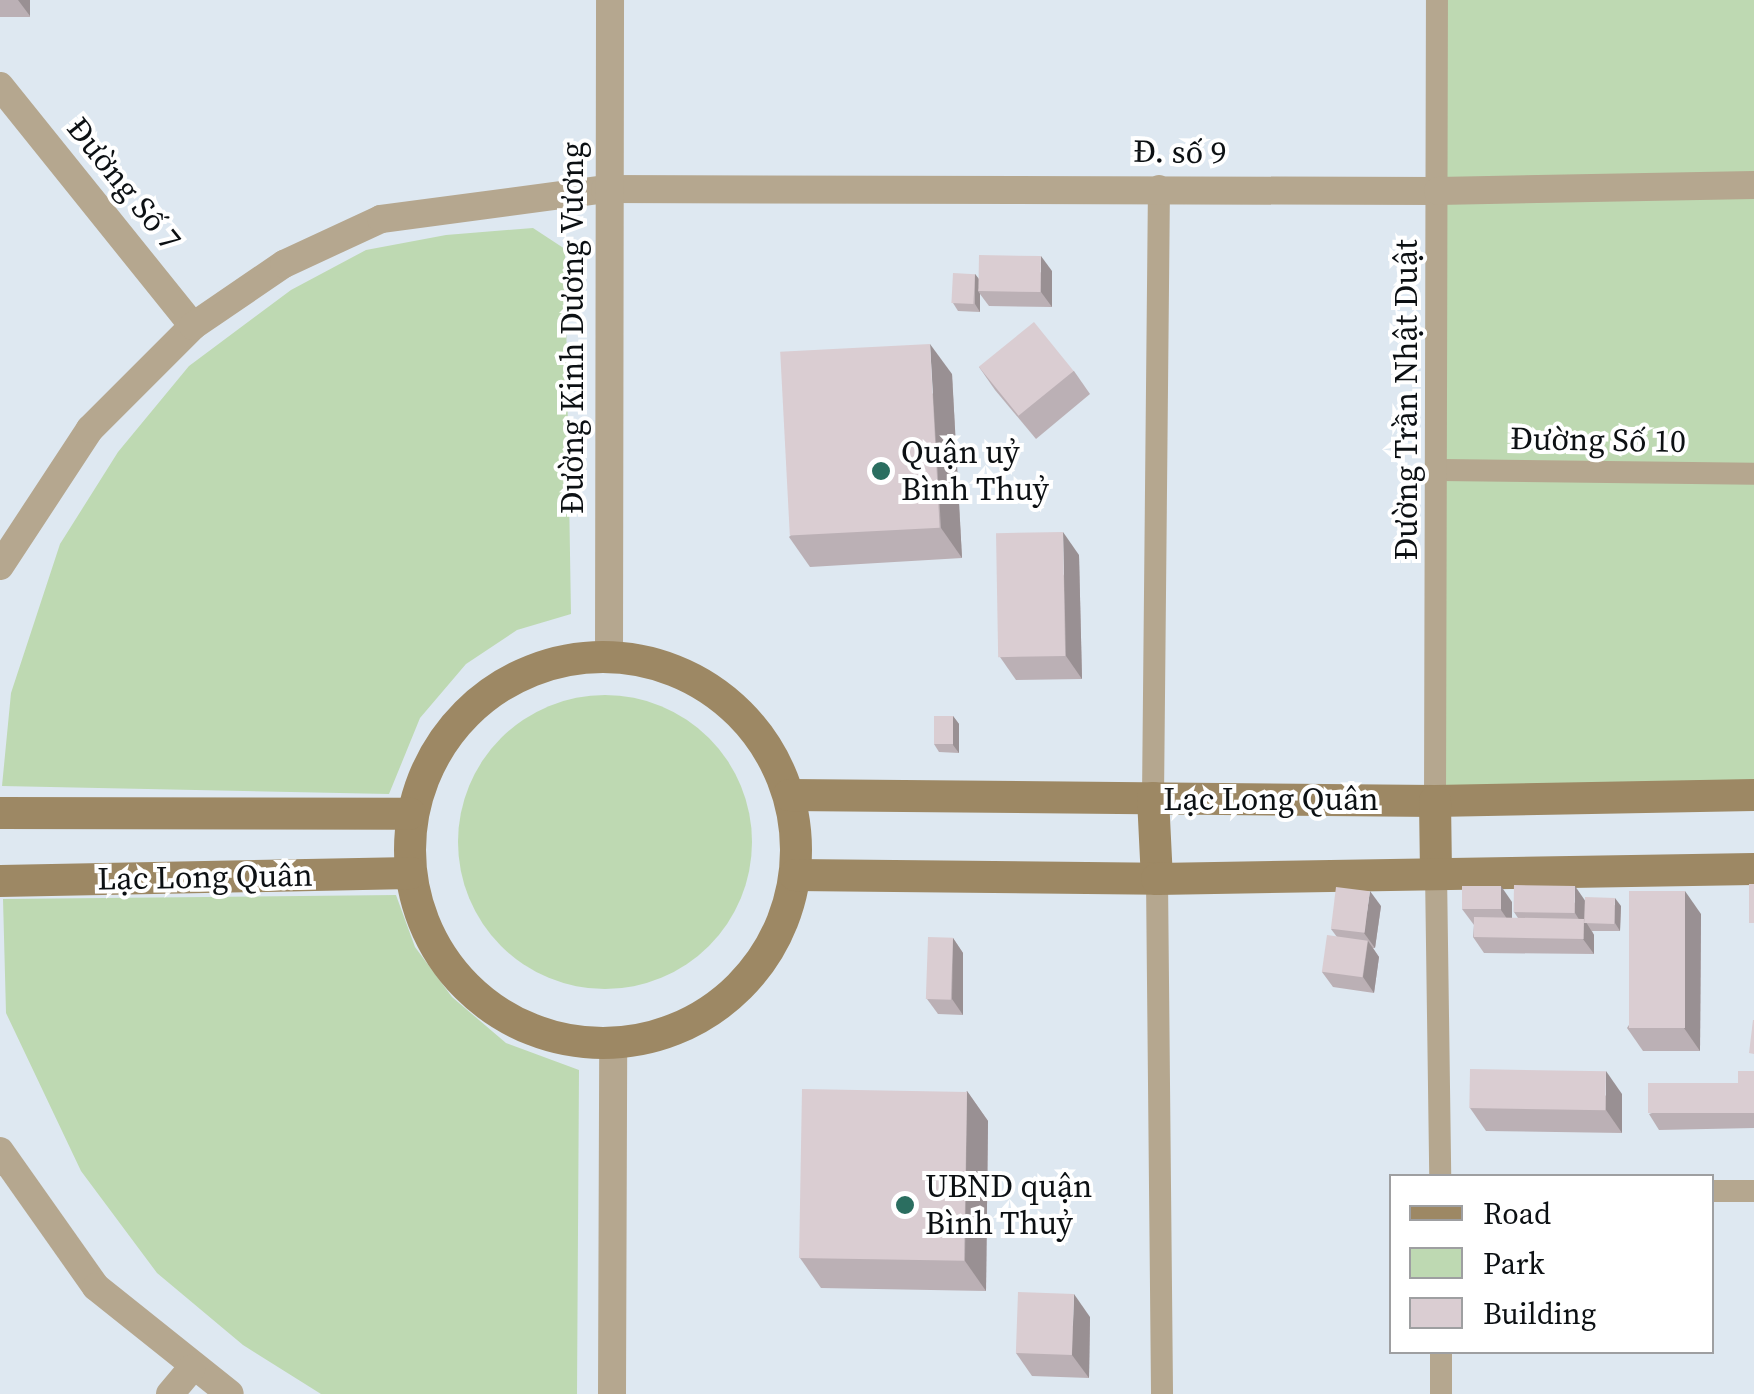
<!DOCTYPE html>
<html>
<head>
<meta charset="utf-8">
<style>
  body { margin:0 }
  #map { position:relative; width:1754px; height:1394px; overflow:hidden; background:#dee8f1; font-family:"Source Serif 4",serif }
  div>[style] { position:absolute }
  .green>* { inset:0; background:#bed9b2; transform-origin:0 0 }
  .round { border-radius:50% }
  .minor>* { height:22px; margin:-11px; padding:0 11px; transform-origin:11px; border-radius:11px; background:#b5a78f }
  .tertiary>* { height:28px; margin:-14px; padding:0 14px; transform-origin:14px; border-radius:14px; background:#b5a78f }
  .secondary>* { height:32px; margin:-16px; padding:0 16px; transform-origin:16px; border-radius:16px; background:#9d8864 }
  .secondary>.ring { margin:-16px; padding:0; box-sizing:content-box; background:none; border:32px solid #9d8864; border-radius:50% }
  .wall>* { inset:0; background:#bbb0b5; transform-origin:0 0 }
  .shaded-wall>* { inset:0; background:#999093 }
  .building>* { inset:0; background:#dacdd2; transform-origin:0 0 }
  .dots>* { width:28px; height:28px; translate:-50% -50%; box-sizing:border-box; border:5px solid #fff; border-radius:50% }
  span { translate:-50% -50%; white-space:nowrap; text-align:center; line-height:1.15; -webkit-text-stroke:8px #fff; paint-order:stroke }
  .street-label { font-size:32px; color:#0c1013 }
  .poi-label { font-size:32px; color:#0c1013 }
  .left { translate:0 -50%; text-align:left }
  .legend { position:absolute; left:1389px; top:1174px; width:325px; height:180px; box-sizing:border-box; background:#fff; border:2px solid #9e9fa1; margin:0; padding:12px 18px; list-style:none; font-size:30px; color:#0c1013 }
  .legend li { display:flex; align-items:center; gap:20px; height:50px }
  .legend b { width:50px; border:2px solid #9e9fa1 }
</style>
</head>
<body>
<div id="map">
  <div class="green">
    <div style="left:1437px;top:0;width:317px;height:801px"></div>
    <div style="clip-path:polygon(533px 228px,565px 249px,571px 614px,517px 630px,466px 664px,420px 718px,389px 794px,2px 786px,11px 693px,60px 544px,118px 452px,189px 366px,291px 290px,366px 250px,446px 235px)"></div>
    <div class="round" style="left:458px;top:695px;width:294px;height:294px"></div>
    <div style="clip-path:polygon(396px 895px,415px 947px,452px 997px,506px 1043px,579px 1070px,577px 1394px,321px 1394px,243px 1345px,157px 1273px,81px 1171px,6px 1013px,3px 899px)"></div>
  </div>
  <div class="minor">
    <div style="left:1441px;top:470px;width:313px;rotate:0.7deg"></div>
    <div style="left:1153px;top:798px;width:612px;rotate:-89.44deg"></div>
    <div style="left:1435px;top:801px;width:801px;rotate:-89.86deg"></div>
    <div style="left:1436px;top:872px;width:304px;rotate:89.2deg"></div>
    <div style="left:1157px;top:879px;width:515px;rotate:89.44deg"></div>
    <div style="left:1712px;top:1191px;width:42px"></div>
    <div style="left:1441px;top:1352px;width:42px;rotate:90deg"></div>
  </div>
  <div class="tertiary">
    <div style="left:0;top:86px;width:308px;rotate:51.2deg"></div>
    <div style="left:0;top:566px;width:164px;rotate:-56.7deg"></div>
    <div style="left:90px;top:429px;width:146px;rotate:-45deg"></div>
    <div style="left:193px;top:326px;width:110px;rotate:-34.3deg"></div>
    <div style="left:284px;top:264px;width:107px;rotate:-24.9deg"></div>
    <div style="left:381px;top:219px;width:226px;rotate:-7.6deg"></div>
    <div style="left:605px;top:189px;width:833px;rotate:0.14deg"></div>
    <div style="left:1438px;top:191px;width:316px;rotate:-1.1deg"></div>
    <div style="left:609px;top:655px;width:655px;rotate:-89.91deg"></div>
    <div style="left:0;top:1151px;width:166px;rotate:54.8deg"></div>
    <div style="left:96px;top:1287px;width:171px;rotate:38.6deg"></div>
    <div style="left:170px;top:1394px;width:33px;rotate:-50deg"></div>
    <div style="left:612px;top:1394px;width:350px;rotate:-89.8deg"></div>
  </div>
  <div class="secondary">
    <div class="ring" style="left:410px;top:657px;width:354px;height:354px"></div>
    <div style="left:789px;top:795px;width:646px;rotate:0.53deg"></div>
    <div style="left:1435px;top:801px;width:319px;rotate:-1.1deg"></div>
    <div style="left:1153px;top:798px;width:81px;rotate:87.2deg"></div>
    <div style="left:1435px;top:801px;width:71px;rotate:89.2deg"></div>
    <div style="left:0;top:813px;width:410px;rotate:0.1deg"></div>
    <div style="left:795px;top:875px;width:362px;rotate:0.6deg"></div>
    <div style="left:1157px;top:879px;width:597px;rotate:-0.96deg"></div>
    <div style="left:0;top:881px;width:411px;rotate:-1.1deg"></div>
  </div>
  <div class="wall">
    <div style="left:0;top:0;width:30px;height:17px"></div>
    <div style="clip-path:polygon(1052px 271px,1052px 307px,989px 306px,980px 294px,980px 312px,958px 311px,953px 303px,975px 274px,979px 279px)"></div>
    <div style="clip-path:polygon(979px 367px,1074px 371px,1090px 394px,1036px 439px,995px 390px)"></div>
    <div style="clip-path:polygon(952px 374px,962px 558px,810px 567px,789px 537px)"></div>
    <div style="clip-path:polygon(1079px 555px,1082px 679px,1016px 680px,1000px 657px)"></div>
    <div style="clip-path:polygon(953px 716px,959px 724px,959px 753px,939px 752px,934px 744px)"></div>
    <div style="clip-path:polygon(1585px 901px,1621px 906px,1620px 931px,1592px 931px,1594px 935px,1594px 954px,1484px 953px,1473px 937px,1474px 925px,1462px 909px,1512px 902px,1512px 918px,1518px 918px,1514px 912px)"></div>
    <div style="clip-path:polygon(1381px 906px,1375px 948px,1373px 948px,1379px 957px,1374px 993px,1333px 987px,1322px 972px,1337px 937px,1331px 929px)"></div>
    <div style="clip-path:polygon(1701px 914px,1700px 1051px,1643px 1051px,1627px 1028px)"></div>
    <div style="clip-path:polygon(953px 938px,963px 953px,963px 1015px,938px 1014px,927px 999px)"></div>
    <div style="clip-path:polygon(1754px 1071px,1754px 1128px,1659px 1130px,1649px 1114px,1738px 1084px)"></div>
    <div style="clip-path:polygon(967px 1091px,988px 1121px,986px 1291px,821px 1288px,800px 1258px)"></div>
    <div style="clip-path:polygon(1622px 1094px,1622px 1133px,1486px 1131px,1470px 1108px)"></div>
    <div style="clip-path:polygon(1090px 1317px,1089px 1378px,1032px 1376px,1016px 1353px)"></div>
  </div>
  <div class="shaded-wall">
    <div style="clip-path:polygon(18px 0,30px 0,30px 16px)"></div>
    <div style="clip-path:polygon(1041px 256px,1052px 271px,1052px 307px,1041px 292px)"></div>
    <div style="clip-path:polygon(975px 274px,981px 282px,978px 291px,980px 294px,980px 312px,975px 304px)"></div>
    <div style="clip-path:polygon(930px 344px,952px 374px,962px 558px,941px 528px)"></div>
    <div style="clip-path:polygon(1063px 532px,1079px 555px,1082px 679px,1066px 656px)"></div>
    <div style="clip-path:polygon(953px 716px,959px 724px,959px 753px,953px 745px)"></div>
    <div style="clip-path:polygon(1501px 886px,1512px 902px,1512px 926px,1501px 910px)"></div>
    <div style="clip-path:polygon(1575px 886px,1586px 902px,1586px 922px,1594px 935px,1594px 954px,1583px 939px,1583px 926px,1575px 913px)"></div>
    <div style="clip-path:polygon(1370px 891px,1381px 906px,1375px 948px,1364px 933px)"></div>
    <div style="clip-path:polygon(1685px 891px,1701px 914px,1700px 1051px,1684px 1028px)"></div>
    <div style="clip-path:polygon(1615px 898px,1621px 906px,1620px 931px,1615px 923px)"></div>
    <div style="clip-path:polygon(953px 938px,963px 953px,963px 1015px,952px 999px)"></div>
    <div style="clip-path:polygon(1368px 941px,1379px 957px,1374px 993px,1363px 977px)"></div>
    <div style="clip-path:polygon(1606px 1071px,1622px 1094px,1622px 1133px,1606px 1110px)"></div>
    <div style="clip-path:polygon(967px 1091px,988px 1121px,986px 1291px,965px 1261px)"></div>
    <div style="clip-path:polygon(1074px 1294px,1090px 1317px,1089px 1378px,1072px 1355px)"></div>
  </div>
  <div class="building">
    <div style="left:979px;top:255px;width:62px;height:36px;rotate:1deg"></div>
    <div style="left:953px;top:273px;width:22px;height:30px;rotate:3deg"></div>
    <div style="left:1034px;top:322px;width:63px;height:71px;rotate:51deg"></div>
    <div style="left:930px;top:344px;width:184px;height:150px;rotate:87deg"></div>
    <div style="left:1063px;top:532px;width:124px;height:67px;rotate:89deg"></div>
    <div style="left:934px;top:716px;width:19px;height:28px"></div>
    <div style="left:1749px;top:884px;width:5px;height:39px"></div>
    <div style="left:1514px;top:885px;width:61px;height:27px;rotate:1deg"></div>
    <div style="left:1462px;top:886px;width:39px;height:23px"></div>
    <div style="left:1336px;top:887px;width:34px;height:42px;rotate:7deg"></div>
    <div style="left:1629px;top:891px;width:56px;height:137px"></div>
    <div style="left:1585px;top:897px;width:30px;height:26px;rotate:2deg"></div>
    <div style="left:1474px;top:917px;width:110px;height:20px;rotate:1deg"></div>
    <div style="left:1327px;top:935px;width:41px;height:37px;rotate:8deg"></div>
    <div style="left:928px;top:937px;width:25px;height:62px;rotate:2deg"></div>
    <div style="clip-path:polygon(1753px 1020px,1754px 1020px,1754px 1054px,1749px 1053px)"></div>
    <div style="left:1470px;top:1069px;width:136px;height:39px;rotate:1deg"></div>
    <div style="left:1738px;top:1071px;width:16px;height:13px"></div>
    <div style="left:1754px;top:1083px;width:30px;height:106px;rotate:90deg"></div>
    <div style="left:802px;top:1089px;width:165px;height:169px;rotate:1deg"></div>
    <div style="left:1018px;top:1292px;width:56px;height:61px;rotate:2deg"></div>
  </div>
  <div class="dots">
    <div style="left:881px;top:471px;background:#2b6e60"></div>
    <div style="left:905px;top:1205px;background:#2b6e60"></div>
  </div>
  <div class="street-label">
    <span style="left:1180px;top:152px;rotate:1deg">Đ. số 9</span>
    <span style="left:124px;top:184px;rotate:51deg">Đường Số 7</span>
    <span style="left:572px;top:328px;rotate:-90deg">Đường Kinh Dương Vương</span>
    <span style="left:1406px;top:400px;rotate:-90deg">Đường Trần Nhật Duật</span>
    <span style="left:1598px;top:440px;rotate:1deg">Đường Số 10</span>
    <span style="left:1271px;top:799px">Lạc Long Quân</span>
    <span style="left:205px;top:877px;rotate:-1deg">Lạc Long Quân</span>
  </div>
  <div class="poi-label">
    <span class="left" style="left:901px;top:471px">Quận uỷ<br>Bình Thuỷ</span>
    <span class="left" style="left:925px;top:1205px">UBND quận<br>Bình Thuỷ</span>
  </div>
  <ul class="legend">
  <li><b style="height:12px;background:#9d8864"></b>Road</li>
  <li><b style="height:28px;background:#bed9b2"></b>Park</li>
  <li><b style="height:28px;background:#dacdd2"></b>Building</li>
  </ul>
</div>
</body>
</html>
